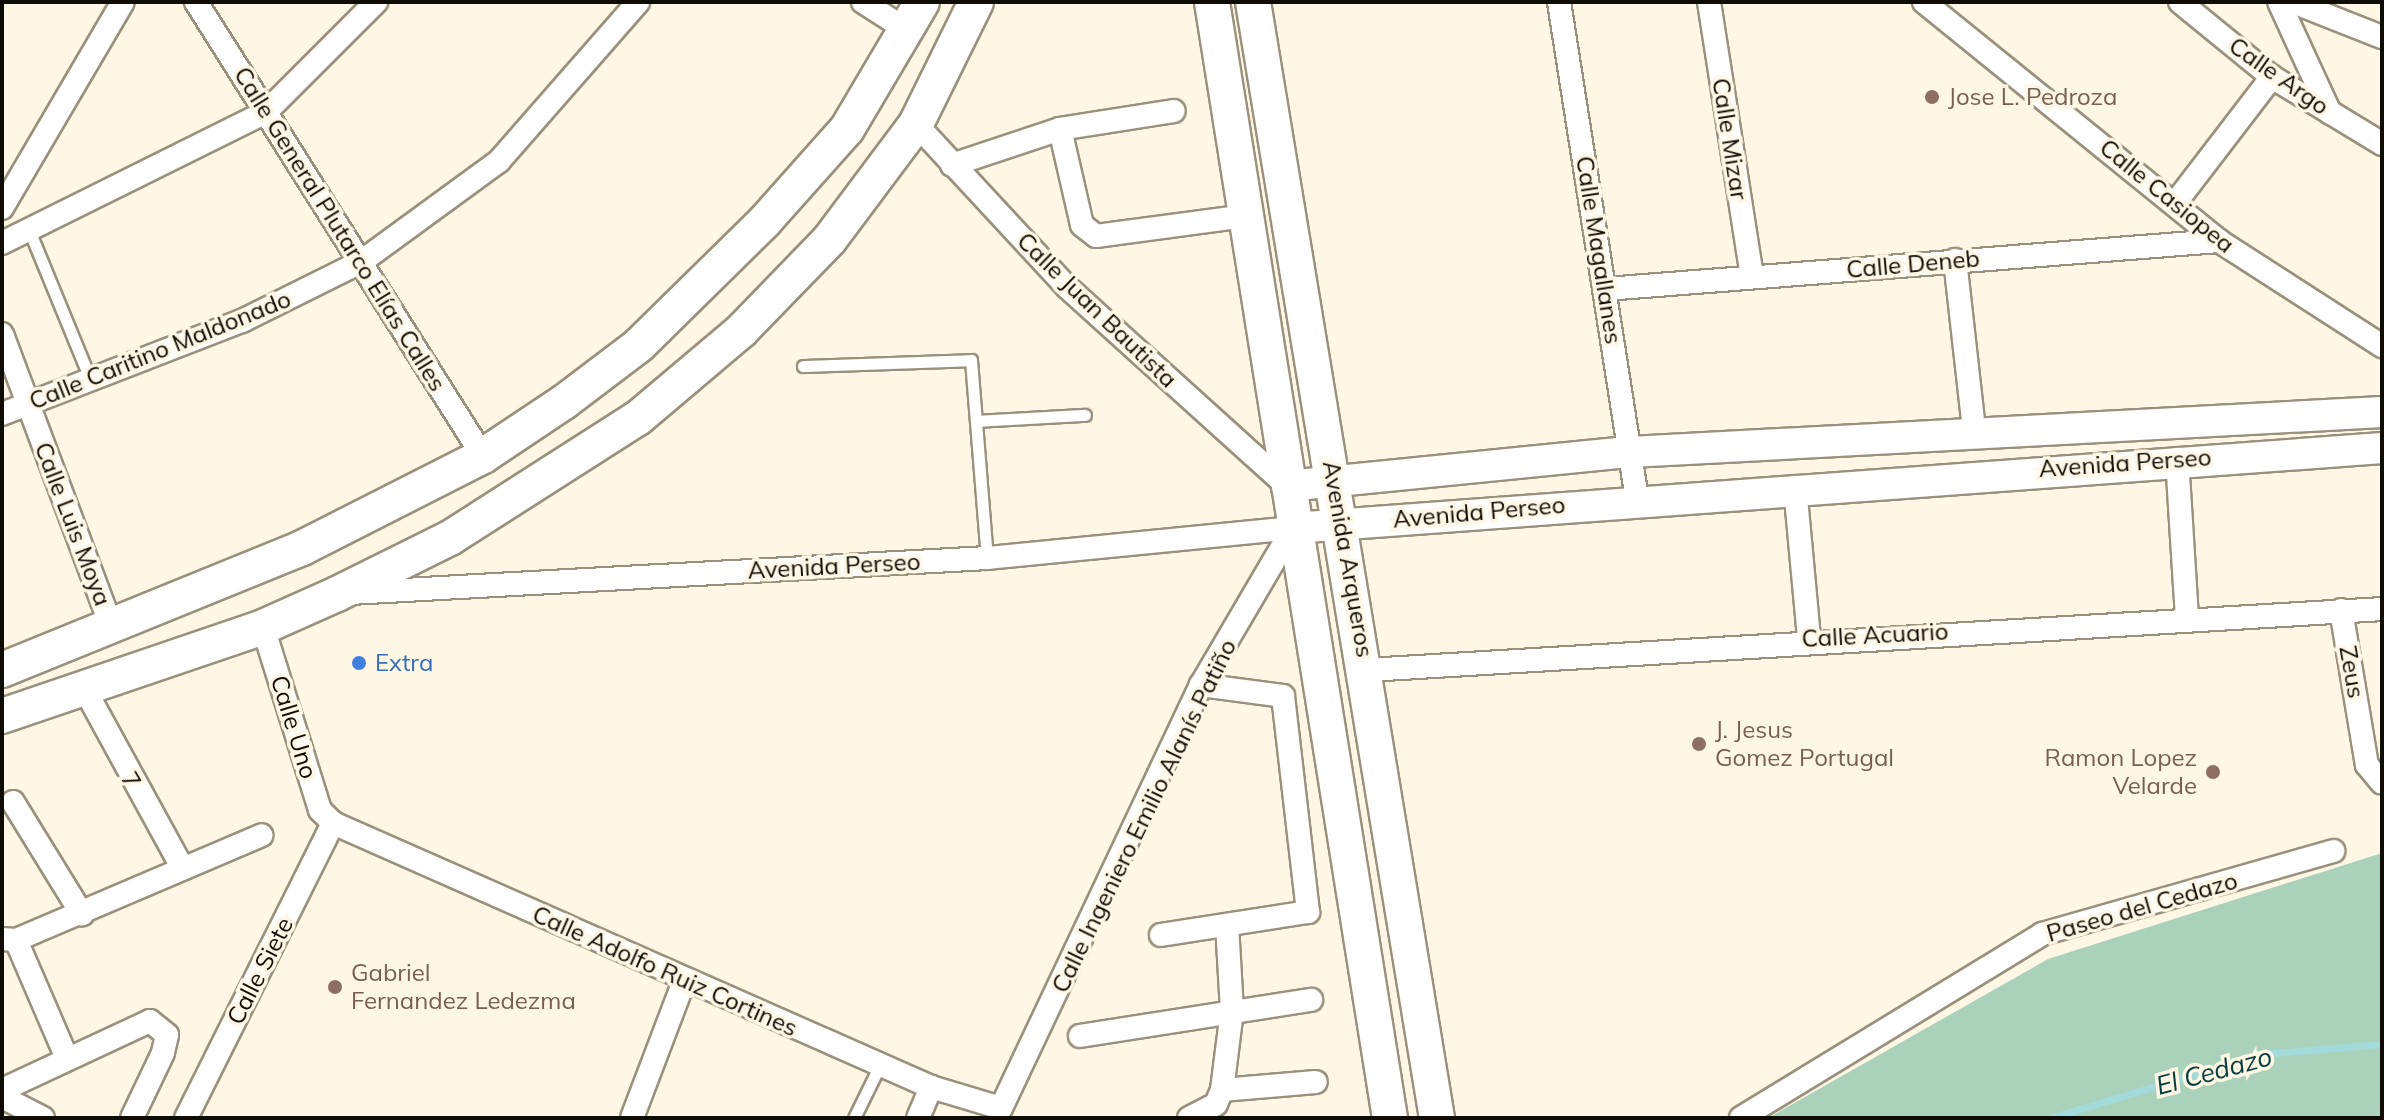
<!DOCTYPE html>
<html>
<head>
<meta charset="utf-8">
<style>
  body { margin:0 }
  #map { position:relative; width:2384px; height:1120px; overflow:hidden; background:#fff7e5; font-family:Mulish,sans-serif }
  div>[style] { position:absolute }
  .green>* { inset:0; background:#aad2bb }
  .stream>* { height:7px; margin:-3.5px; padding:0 3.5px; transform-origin:3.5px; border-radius:3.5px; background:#a3dbdc }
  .roads { filter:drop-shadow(2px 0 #9a917c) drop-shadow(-2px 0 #9a917c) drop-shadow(0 2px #9a917c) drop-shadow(0 -2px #9a917c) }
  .lane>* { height:11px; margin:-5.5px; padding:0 5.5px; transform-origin:5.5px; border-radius:5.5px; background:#fff }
  .street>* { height:22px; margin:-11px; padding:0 11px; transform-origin:11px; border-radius:11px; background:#fff }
  .secondary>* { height:30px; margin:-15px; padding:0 15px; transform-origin:15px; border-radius:15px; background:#fff }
  .primary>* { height:34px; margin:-17px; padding:0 17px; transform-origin:17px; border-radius:17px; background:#fff }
  .dots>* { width:22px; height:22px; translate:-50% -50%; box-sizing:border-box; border:4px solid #fff7e5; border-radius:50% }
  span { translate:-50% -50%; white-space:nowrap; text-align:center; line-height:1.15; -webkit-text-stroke:7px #fff7e5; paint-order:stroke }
  .street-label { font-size:24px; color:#0f0c05 }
  .education-label { font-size:24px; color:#785e54 }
  .left { translate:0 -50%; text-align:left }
  .right { translate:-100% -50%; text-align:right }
  .shop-label { font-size:24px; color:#366cbe }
  .water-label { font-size:26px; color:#063d3e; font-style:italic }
  .frame { position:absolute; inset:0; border:4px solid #0f0c05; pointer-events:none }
</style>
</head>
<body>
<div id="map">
  <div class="green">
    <div style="clip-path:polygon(2382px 853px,2382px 1118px,1768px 1118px,2048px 959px)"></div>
  </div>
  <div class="stream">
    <div style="left:2050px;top:1118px;width:220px;rotate:-16.9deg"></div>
    <div style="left:2260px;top:1054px;width:122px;rotate:-4.7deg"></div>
  </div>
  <div class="roads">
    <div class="lane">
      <div style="left:29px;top:230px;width:161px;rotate:67.7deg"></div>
      <div style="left:803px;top:366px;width:168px;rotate:-2deg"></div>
      <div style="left:971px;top:360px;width:199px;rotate:85.4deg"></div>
      <div style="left:976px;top:421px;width:109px;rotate:-3.2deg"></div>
      <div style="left:854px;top:1118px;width:59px;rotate:-63.9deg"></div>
    </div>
    <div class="street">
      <div style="left:196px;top:2px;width:537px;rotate:57.7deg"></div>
      <div style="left:863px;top:2px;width:52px;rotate:32.5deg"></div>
      <div style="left:1559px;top:2px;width:503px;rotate:81.08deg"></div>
      <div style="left:1709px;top:2px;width:278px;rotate:81.1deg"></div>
      <div style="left:1924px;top:2px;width:380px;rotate:39deg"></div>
      <div style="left:2219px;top:241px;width:194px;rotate:32.8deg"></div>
      <div style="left:2180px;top:2px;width:119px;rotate:39.2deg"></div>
      <div style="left:2272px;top:77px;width:129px;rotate:31.3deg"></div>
      <div style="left:2279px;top:2px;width:122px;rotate:65.3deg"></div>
      <div style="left:2293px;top:2px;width:96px;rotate:21.5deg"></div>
      <div style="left:916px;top:124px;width:222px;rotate:47.2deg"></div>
      <div style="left:1067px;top:287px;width:297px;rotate:42.1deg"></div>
      <div style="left:1060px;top:129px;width:98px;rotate:77.1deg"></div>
      <div style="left:1082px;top:225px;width:18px;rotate:38deg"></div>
      <div style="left:1096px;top:236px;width:150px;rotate:-7.6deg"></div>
      <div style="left:952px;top:165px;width:114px;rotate:-18.4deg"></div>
      <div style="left:1060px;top:129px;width:115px;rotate:-9deg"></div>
      <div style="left:2176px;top:202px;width:158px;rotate:-52.5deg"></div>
      <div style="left:2px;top:208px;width:239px;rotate:-59.6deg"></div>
      <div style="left:2px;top:243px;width:295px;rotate:-26.4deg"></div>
      <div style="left:266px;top:112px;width:156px;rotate:-45deg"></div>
      <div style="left:1955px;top:260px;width:170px;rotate:83.6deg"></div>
      <div style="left:1606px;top:289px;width:615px;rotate:-4.48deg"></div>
      <div style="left:2px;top:334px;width:309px;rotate:69.5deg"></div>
      <div style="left:2px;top:414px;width:257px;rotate:-21.2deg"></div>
      <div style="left:242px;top:321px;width:133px;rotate:-26.4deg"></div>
      <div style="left:361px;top:262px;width:171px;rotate:-36.2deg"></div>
      <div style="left:499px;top:161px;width:211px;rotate:-48.8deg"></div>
      <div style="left:2177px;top:459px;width:158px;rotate:86.4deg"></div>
      <div style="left:1795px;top:487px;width:153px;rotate:84.7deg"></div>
      <div style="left:350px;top:593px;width:638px;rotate:-3.14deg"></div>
      <div style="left:987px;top:558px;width:307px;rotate:-5.6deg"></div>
      <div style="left:2341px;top:610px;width:157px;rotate:80.5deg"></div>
      <div style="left:2367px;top:765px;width:23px;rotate:50deg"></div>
      <div style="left:263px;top:627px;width:192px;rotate:72.7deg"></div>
      <div style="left:320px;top:810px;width:18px;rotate:45deg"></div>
      <div style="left:333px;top:823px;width:654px;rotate:23.82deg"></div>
      <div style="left:931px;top:1087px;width:73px;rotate:16.7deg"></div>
      <div style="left:1001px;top:1108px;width:468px;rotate:-64.7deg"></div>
      <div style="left:1201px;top:685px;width:182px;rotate:-59.6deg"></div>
      <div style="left:1368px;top:670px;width:1016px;rotate:-3.44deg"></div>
      <div style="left:84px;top:688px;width:206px;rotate:61.3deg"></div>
      <div style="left:13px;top:802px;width:132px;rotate:58.4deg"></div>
      <div style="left:1161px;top:935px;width:149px;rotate:-8.9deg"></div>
      <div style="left:1308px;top:912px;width:217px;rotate:-96.6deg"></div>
      <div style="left:1283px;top:696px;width:83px;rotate:-172.4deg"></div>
      <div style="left:2px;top:939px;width:14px;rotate:4deg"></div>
      <div style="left:16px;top:940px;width:267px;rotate:-23.1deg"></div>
      <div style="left:16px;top:940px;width:126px;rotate:66.7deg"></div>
      <div style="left:1080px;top:1036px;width:234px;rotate:-8.9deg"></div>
      <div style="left:2px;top:1090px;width:163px;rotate:-25deg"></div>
      <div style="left:150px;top:1021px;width:22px;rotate:39deg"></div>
      <div style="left:167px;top:1035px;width:18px;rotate:103deg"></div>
      <div style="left:163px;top:1053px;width:72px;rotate:115.5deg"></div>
      <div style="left:1222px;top:1090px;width:94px;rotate:-4.9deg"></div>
      <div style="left:2px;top:1097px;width:46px;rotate:27.1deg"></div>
      <div style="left:186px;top:1118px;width:330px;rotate:-63.5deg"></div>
      <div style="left:632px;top:1118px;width:147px;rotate:-69.2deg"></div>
      <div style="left:918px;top:1118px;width:34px;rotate:-67deg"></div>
      <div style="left:1189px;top:1118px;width:30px;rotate:-27deg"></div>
      <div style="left:1216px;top:1104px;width:15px;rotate:-67deg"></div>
      <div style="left:1222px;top:1090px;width:80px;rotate:-82.8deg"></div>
      <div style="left:1232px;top:1011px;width:86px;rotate:-93.3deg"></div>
      <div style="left:1741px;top:1118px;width:353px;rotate:-31.4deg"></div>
      <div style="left:2042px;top:934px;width:303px;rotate:-15.9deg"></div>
    </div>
    <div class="secondary">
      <div style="left:1287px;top:486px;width:345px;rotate:-5.7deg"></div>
      <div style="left:1630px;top:452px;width:753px;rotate:-3.04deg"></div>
      <div style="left:1293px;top:528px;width:1092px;rotate:-4.2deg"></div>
    </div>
    <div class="primary">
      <div style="left:1212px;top:2px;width:1130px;rotate:80.94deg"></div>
      <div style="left:1253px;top:2px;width:1131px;rotate:80.64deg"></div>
      <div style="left:2px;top:670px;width:324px;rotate:-22.1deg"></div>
      <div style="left:302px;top:548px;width:203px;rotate:-26.9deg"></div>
      <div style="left:483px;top:456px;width:97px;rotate:-33.7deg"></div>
      <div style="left:564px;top:402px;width:94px;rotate:-37.2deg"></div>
      <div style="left:639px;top:345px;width:177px;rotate:-44.5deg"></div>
      <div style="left:765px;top:221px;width:123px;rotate:-48.3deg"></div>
      <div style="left:847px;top:129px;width:147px;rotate:-59.4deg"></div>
      <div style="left:2px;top:716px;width:276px;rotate:-18.8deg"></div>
      <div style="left:263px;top:627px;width:81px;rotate:-24deg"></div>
      <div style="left:337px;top:594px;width:126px;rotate:-26.4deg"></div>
      <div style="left:450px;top:538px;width:223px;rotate:-32.6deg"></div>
      <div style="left:638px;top:418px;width:135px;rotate:-40.2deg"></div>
      <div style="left:741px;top:331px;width:128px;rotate:-45.9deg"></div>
      <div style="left:830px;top:239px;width:144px;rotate:-53.2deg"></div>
      <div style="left:916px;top:124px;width:136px;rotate:-63.8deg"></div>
    </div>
  </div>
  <div class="dots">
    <div style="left:1932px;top:97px;background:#8d6e63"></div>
    <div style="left:359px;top:663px;background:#3f7fe0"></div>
    <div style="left:1699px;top:744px;background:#8d6e63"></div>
    <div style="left:2213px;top:772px;background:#8d6e63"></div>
    <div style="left:335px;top:987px;background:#8d6e63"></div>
  </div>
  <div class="street-label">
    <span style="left:2279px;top:76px;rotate:35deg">Calle Argo</span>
    <span style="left:1730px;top:139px;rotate:81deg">Calle Mizar</span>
    <span style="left:2167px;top:196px;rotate:39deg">Calle Casiopea</span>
    <span style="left:340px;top:229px;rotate:58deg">Calle General Plutarco Elías Calles</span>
    <span style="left:1599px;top:250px;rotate:81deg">Calle Magallanes</span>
    <span style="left:1913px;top:264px;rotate:-5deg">Calle Deneb</span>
    <span style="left:1097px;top:310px;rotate:44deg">Calle Juan Bautista</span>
    <span style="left:160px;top:350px;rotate:-22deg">Calle Caritino Maldonado</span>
    <span style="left:2125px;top:463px;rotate:-4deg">Avenida Perseo</span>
    <span style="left:1479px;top:512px;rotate:-5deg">Avenida Perseo</span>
    <span style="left:73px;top:524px;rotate:69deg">Calle Luis Moya</span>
    <span style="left:1348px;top:559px;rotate:80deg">Avenida Arqueros</span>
    <span style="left:834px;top:566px;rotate:-3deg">Avenida Perseo</span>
    <span style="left:1875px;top:635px;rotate:-3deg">Calle Acuario</span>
    <span style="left:2352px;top:672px;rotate:80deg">Zeus</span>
    <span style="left:294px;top:727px;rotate:73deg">Calle Uno</span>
    <span style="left:131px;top:780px;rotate:60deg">7</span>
    <span style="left:1144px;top:816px;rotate:-64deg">Calle Ingeniero Emilio Alanís Patiño</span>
    <span style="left:2142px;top:907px;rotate:-16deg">Paseo del Cedazo</span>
    <span style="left:260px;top:971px;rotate:-63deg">Calle Siete</span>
    <span style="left:665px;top:971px;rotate:24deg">Calle Adolfo Ruiz Cortines</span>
  </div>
  <div class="education-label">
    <span class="left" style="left:1948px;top:97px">Jose L. Pedroza</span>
    <span class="left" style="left:1715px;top:744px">J. Jesus<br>Gomez Portugal</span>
    <span class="right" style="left:2197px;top:772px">Ramon Lopez<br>Velarde</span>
    <span class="left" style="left:351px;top:987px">Gabriel<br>Fernandez Ledezma</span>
  </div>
  <div class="shop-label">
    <span class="left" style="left:375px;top:663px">Extra</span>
  </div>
  <div class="water-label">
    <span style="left:2214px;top:1071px;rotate:-15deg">El Cedazo</span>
  </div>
  <div class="frame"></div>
</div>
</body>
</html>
